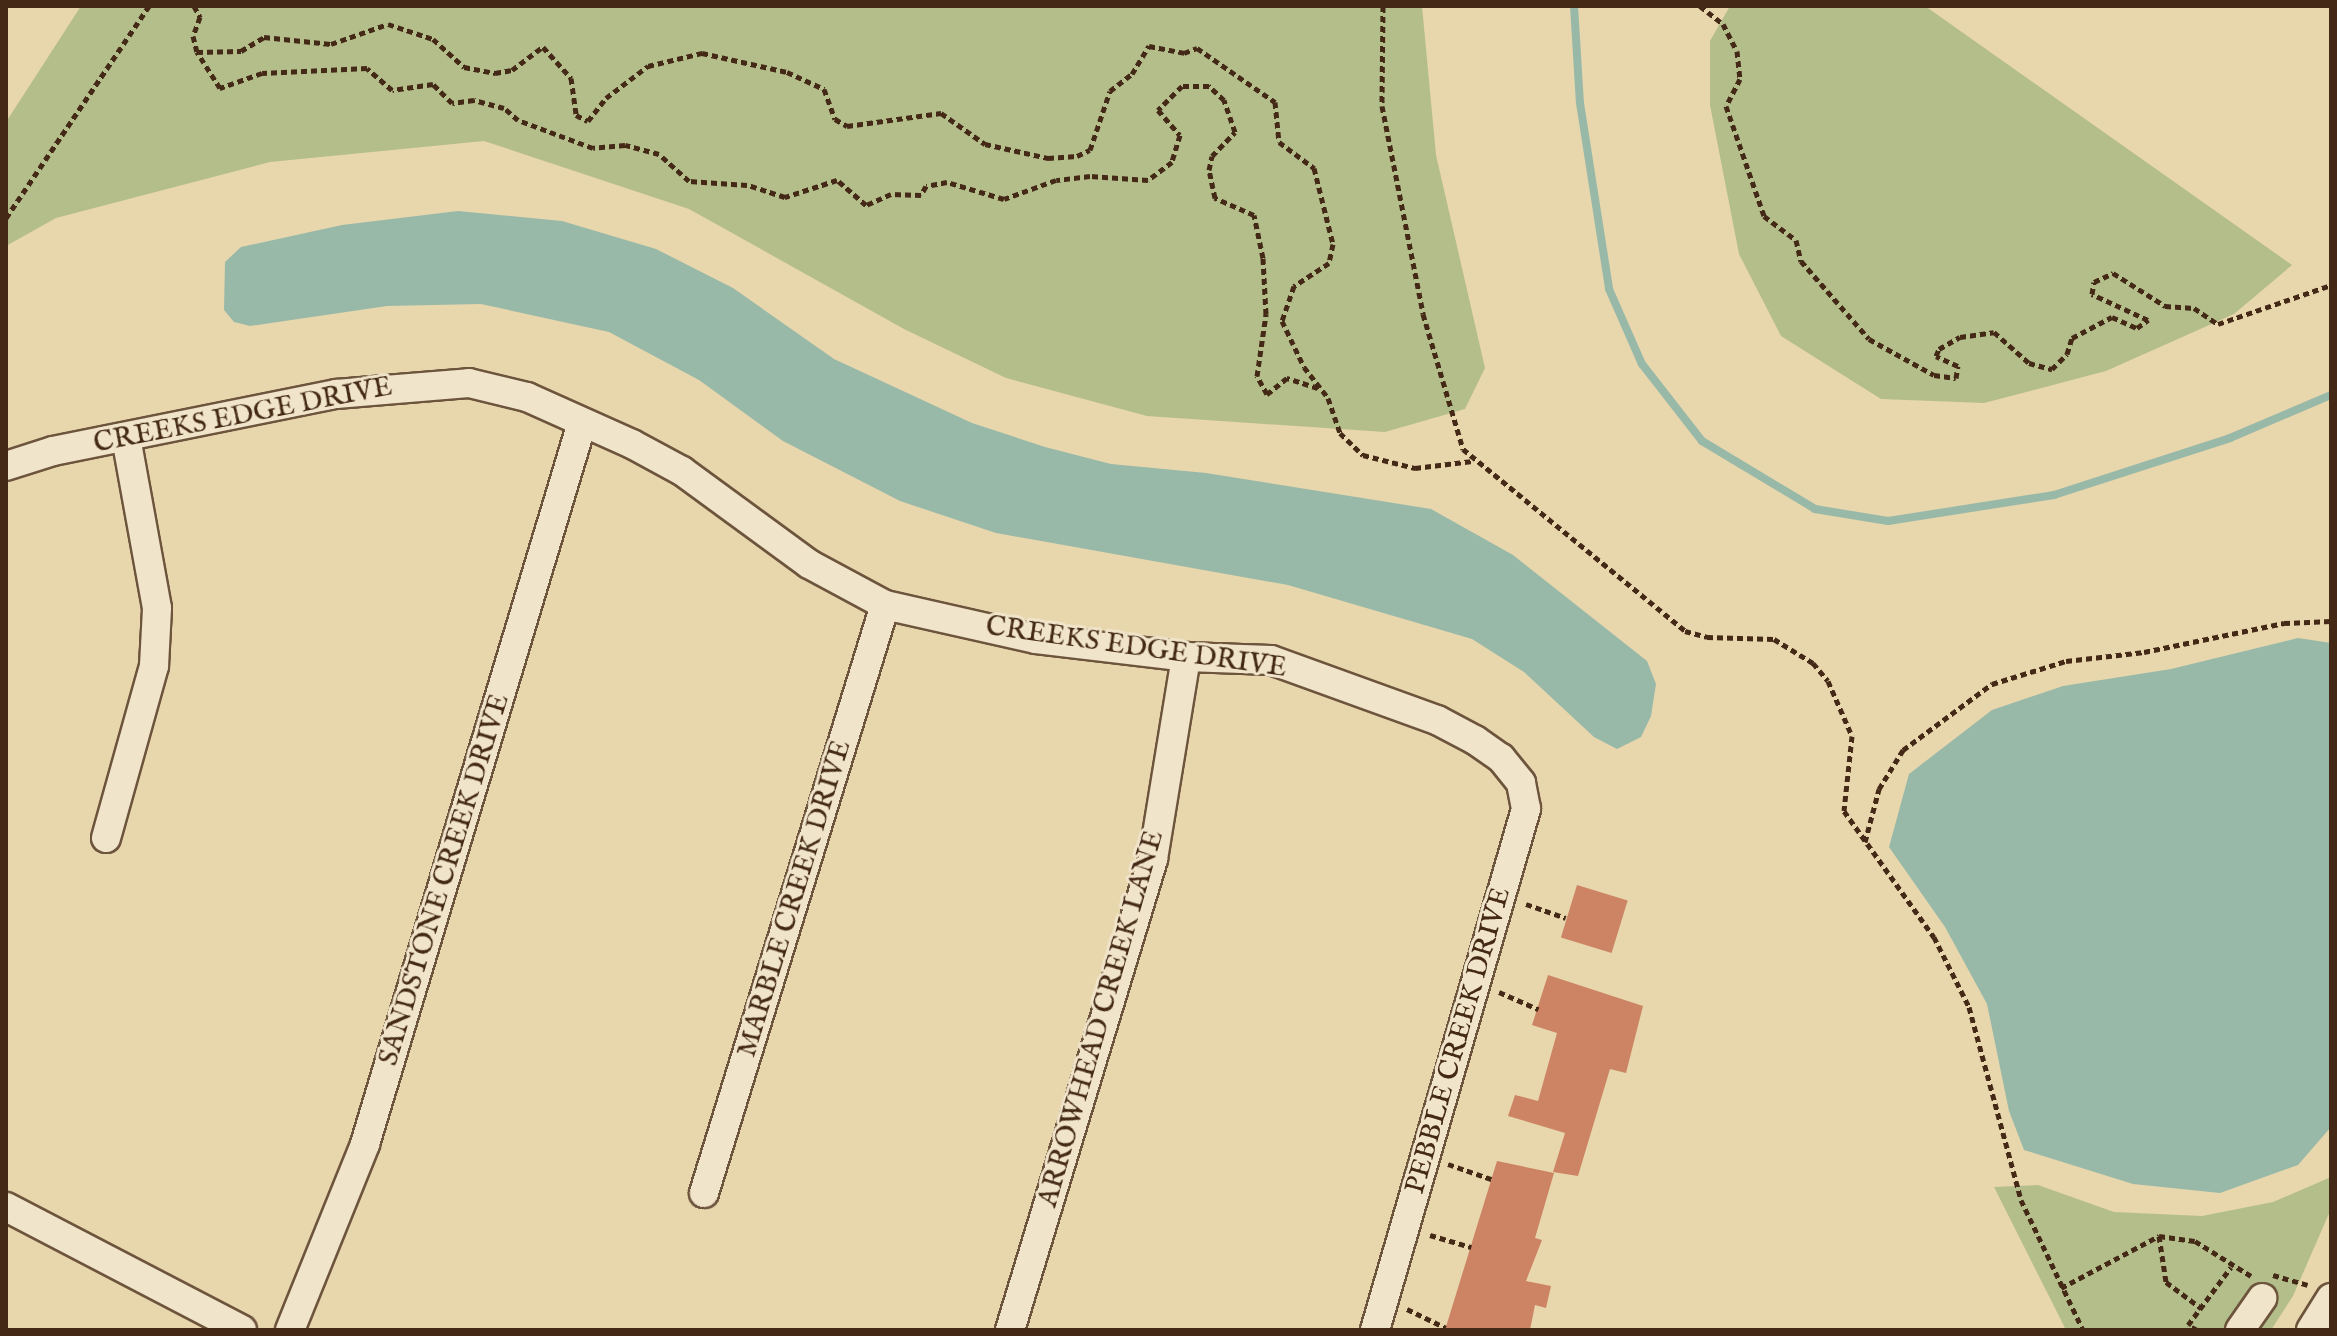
<!DOCTYPE html>
<html>
<head>
<meta charset="utf-8">
<style>
  body { margin:0 }
  #map { position:relative; width:2337px; height:1336px; overflow:hidden; background:#e8d6ad; font-family:"IM FELL English",serif }
  div>[style] { position:absolute }
  .green>* { inset:0; background:#b4be8b }
  .water>* { inset:0; background:#98b9a8 }
  .stream>* { height:8px; margin:-4px; padding:0 4px; transform-origin:4px; border-radius:4px; background:#98b9a8 }
  .building>* { inset:0; background:#cc8464; transform-origin:0 0 }
  .path>* { height:5px; margin-top:-2.5px; transform-origin:0; background:repeating-linear-gradient(90deg,#442917 0 6px,transparent 0 10px) }
  .roads { filter:drop-shadow(2px 0 #6d543c) drop-shadow(-2px 0 #6d543c) drop-shadow(0 2px #6d543c) drop-shadow(0 -2px #6d543c) }
  .minor>* { height:28px; margin:-14px; padding:0 14px; transform-origin:14px; border-radius:14px; background:#f0e4ca }
  span { translate:-50% -50%; white-space:nowrap; text-align:center; line-height:1.15; -webkit-text-stroke:6px #f0e4ca; paint-order:stroke }
  .street-label { font-size:28px; color:#442917 }
  .frame { position:absolute; inset:0; border:8px solid #442917; pointer-events:none }
</style>
</head>
<body>
<div id="map">
  <div class="green">
    <div style="clip-path:polygon(81px 6px,1422px 6px,1436px 155px,1485px 368px,1465px 409px,1385px 432px,1147px 416px,1006px 378px,904px 329px,689px 209px,484px 141px,270px 162px,56px 218px,6px 246px,6px 122px)"></div>
    <div style="clip-path:polygon(1730px 6px,1925px 6px,2292px 265px,2234px 314px,2106px 371px,1984px 403px,1881px 399px,1781px 336px,1739px 254px,1710px 105px,1710px 41px)"></div>
    <div style="clip-path:polygon(2331px 1177px,2331px 1209px,2293px 1296px,2271px 1330px,2066px 1330px,1994px 1187px,2038px 1185px,2114px 1212px,2202px 1216px,2273px 1202px)"></div>
  </div>
  <div class="water">
    <div style="clip-path:polygon(458px 211px,562px 221px,656px 249px,733px 288px,834px 359px,972px 423px,1045px 447px,1111px 464px,1206px 473px,1431px 509px,1513px 555px,1647px 661px,1656px 684px,1651px 716px,1641px 737px,1617px 749px,1594px 737px,1524px 672px,1472px 639px,1288px 585px,996px 533px,900px 501px,783px 441px,699px 380px,609px 332px,481px 304px,387px 306px,250px 326px,234px 322px,224px 310px,225px 262px,241px 247px,342px 225px)"></div>
    <div style="clip-path:polygon(2298px 638px,2331px 643px,2331px 1127px,2298px 1165px,2220px 1193px,2133px 1184px,2024px 1150px,2009px 1111px,1987px 1004px,1945px 927px,1889px 847px,1909px 774px,1992px 710px,2063px 686px,2171px 669px)"></div>
  </div>
  <div class="stream">
    <div style="left:1574px;top:6px;width:97px;rotate:86.5deg"></div>
    <div style="left:1580px;top:103px;width:188px;rotate:81.1deg"></div>
    <div style="left:1609px;top:289px;width:82px;rotate:66.3deg"></div>
    <div style="left:1642px;top:364px;width:98px;rotate:52.1deg"></div>
    <div style="left:1702px;top:441px;width:132px;rotate:31deg"></div>
    <div style="left:1815px;top:509px;width:74px;rotate:9.3deg"></div>
    <div style="left:1888px;top:521px;width:168px;rotate:-8.9deg"></div>
    <div style="left:2054px;top:495px;width:185px;rotate:-17.9deg"></div>
    <div style="left:2230px;top:438px;width:110px;rotate:-23.1deg"></div>
  </div>
  <div class="building">
    <div style="left:1577px;top:885px;width:53px;height:55px;rotate:17deg"></div>
    <div style="clip-path:polygon(1548px 975px,1643px 1006px,1626px 1073px,1610px 1069px,1578px 1176px,1553px 1172px,1565px 1133px,1508px 1116px,1515px 1095px,1538px 1101px,1557px 1033px,1532px 1025px)"></div>
    <div style="clip-path:polygon(1497px 1161px,1554px 1173px,1535px 1238px,1542px 1240px,1526px 1281px,1551px 1286px,1546px 1308px,1535px 1305px,1530px 1330px,1445px 1330px)"></div>
  </div>
  <div class="path">
    <div style="left:194px;top:6px;width:13px;rotate:61deg"></div>
    <div style="left:200px;top:17px;width:20px;rotate:110deg"></div>
    <div style="left:193px;top:36px;width:16px;rotate:76deg"></div>
    <div style="left:1383px;top:6px;width:100px;rotate:90.6deg"></div>
    <div style="left:1382px;top:106px;width:212px;rotate:78.8deg"></div>
    <div style="left:1423px;top:314px;width:141px;rotate:73.5deg"></div>
    <div style="left:1463px;top:449px;width:287px;rotate:39.3deg"></div>
    <div style="left:1685px;top:631px;width:23px;rotate:15deg"></div>
    <div style="left:1707px;top:637px;width:67px;rotate:1.7deg"></div>
    <div style="left:1774px;top:639px;width:46px;rotate:31.6deg"></div>
    <div style="left:1813px;top:663px;width:23px;rotate:50deg"></div>
    <div style="left:1828px;top:681px;width:60px;rotate:66.4deg"></div>
    <div style="left:1852px;top:736px;width:75px;rotate:96.1deg"></div>
    <div style="left:1844px;top:811px;width:155px;rotate:54.5deg"></div>
    <div style="left:1934px;top:937px;width:78px;rotate:63.4deg"></div>
    <div style="left:1969px;top:1007px;width:200px;rotate:74.9deg"></div>
    <div style="left:2021px;top:1200px;width:144px;rotate:64.5deg"></div>
    <div style="left:1700px;top:6px;width:29px;rotate:38deg"></div>
    <div style="left:1723px;top:24px;width:30px;rotate:63deg"></div>
    <div style="left:1737px;top:51px;width:28px;rotate:84deg"></div>
    <div style="left:1740px;top:79px;width:30px;rotate:117deg"></div>
    <div style="left:1726px;top:106px;width:116px;rotate:70.9deg"></div>
    <div style="left:1764px;top:216px;width:40px;rotate:37deg"></div>
    <div style="left:1796px;top:240px;width:22px;rotate:77deg"></div>
    <div style="left:1801px;top:261px;width:103px;rotate:48.9deg"></div>
    <div style="left:1869px;top:339px;width:74px;rotate:29deg"></div>
    <div style="left:1934px;top:375px;width:22px;rotate:8deg"></div>
    <div style="left:1956px;top:378px;width:12px;rotate:-81deg"></div>
    <div style="left:1958px;top:366px;width:24px;rotate:-156deg"></div>
    <div style="left:1936px;top:356px;width:8px;rotate:-67deg"></div>
    <div style="left:1939px;top:349px;width:24px;rotate:-30deg"></div>
    <div style="left:1960px;top:337px;width:34px;rotate:-8deg"></div>
    <div style="left:1994px;top:332px;width:47px;rotate:41.5deg"></div>
    <div style="left:2029px;top:363px;width:24px;rotate:15deg"></div>
    <div style="left:2052px;top:369px;width:21px;rotate:-45deg"></div>
    <div style="left:2067px;top:354px;width:17px;rotate:-73deg"></div>
    <div style="left:2072px;top:338px;width:45px;rotate:-27.7deg"></div>
    <div style="left:2112px;top:317px;width:27px;rotate:24deg"></div>
    <div style="left:2137px;top:328px;width:14px;rotate:-36deg"></div>
    <div style="left:2148px;top:320px;width:62px;rotate:-155.1deg"></div>
    <div style="left:2092px;top:294px;width:12px;rotate:-81deg"></div>
    <div style="left:2094px;top:282px;width:21px;rotate:-25deg"></div>
    <div style="left:2113px;top:273px;width:62px;rotate:32.4deg"></div>
    <div style="left:2165px;top:306px;width:29px;rotate:4deg"></div>
    <div style="left:2194px;top:308px;width:29px;rotate:34deg"></div>
    <div style="left:2218px;top:324px;width:120px;rotate:-19deg"></div>
    <div style="left:6px;top:218px;width:256px;rotate:-56deg"></div>
    <div style="left:1318px;top:388px;width:33px;rotate:-162deg"></div>
    <div style="left:1287px;top:378px;width:26px;rotate:141deg"></div>
    <div style="left:1267px;top:394px;width:21px;rotate:-119deg"></div>
    <div style="left:1257px;top:376px;width:63px;rotate:-81.7deg"></div>
    <div style="left:1266px;top:314px;width:56px;rotate:-93.1deg"></div>
    <div style="left:1263px;top:258px;width:44px;rotate:-101.8deg"></div>
    <div style="left:1254px;top:215px;width:43px;rotate:-156.4deg"></div>
    <div style="left:1215px;top:198px;width:29px;rotate:-102deg"></div>
    <div style="left:1209px;top:170px;width:14px;rotate:-78deg"></div>
    <div style="left:1212px;top:156px;width:33px;rotate:-46deg"></div>
    <div style="left:1235px;top:132px;width:34px;rotate:-109deg"></div>
    <div style="left:1224px;top:100px;width:21px;rotate:-137deg"></div>
    <div style="left:1209px;top:86px;width:27px;rotate:180deg"></div>
    <div style="left:1182px;top:86px;width:34px;rotate:135deg"></div>
    <div style="left:1158px;top:110px;width:33px;rotate:49deg"></div>
    <div style="left:1180px;top:135px;width:28px;rotate:107deg"></div>
    <div style="left:1172px;top:162px;width:30px;rotate:143deg"></div>
    <div style="left:1148px;top:180px;width:58px;rotate:-176.1deg"></div>
    <div style="left:1090px;top:176px;width:34px;rotate:173deg"></div>
    <div style="left:1056px;top:180px;width:55px;rotate:159.9deg"></div>
    <div style="left:1004px;top:199px;width:59px;rotate:-163.4deg"></div>
    <div style="left:947px;top:182px;width:21px;rotate:169deg"></div>
    <div style="left:926px;top:186px;width:10px;rotate:119deg"></div>
    <div style="left:921px;top:195px;width:30px;rotate:-178deg"></div>
    <div style="left:891px;top:194px;width:27px;rotate:156deg"></div>
    <div style="left:866px;top:205px;width:38px;rotate:-139deg"></div>
    <div style="left:837px;top:180px;width:55px;rotate:161.9deg"></div>
    <div style="left:785px;top:197px;width:40px;rotate:-162deg"></div>
    <div style="left:747px;top:185px;width:58px;rotate:-176.1deg"></div>
    <div style="left:689px;top:181px;width:40px;rotate:-138deg"></div>
    <div style="left:659px;top:154px;width:35px;rotate:-165deg"></div>
    <div style="left:625px;top:145px;width:32px;rotate:175deg"></div>
    <div style="left:593px;top:148px;width:80px;rotate:-159.5deg"></div>
    <div style="left:518px;top:120px;width:18px;rotate:-139deg"></div>
    <div style="left:504px;top:108px;width:31px;rotate:-165deg"></div>
    <div style="left:474px;top:100px;width:22px;rotate:172deg"></div>
    <div style="left:452px;top:103px;width:27px;rotate:-135deg"></div>
    <div style="left:433px;top:84px;width:41px;rotate:171.7deg"></div>
    <div style="left:392px;top:90px;width:33px;rotate:-139deg"></div>
    <div style="left:367px;top:68px;width:105px;rotate:177.3deg"></div>
    <div style="left:262px;top:73px;width:45px;rotate:160.3deg"></div>
    <div style="left:220px;top:88px;width:43px;rotate:-122.6deg"></div>
    <div style="left:197px;top:52px;width:44px;rotate:-1.3deg"></div>
    <div style="left:241px;top:51px;width:27px;rotate:-31deg"></div>
    <div style="left:264px;top:37px;width:67px;rotate:6deg"></div>
    <div style="left:331px;top:44px;width:60px;rotate:-19.3deg"></div>
    <div style="left:388px;top:24px;width:47px;rotate:18.4deg"></div>
    <div style="left:433px;top:39px;width:42px;rotate:42.1deg"></div>
    <div style="left:464px;top:67px;width:32px;rotate:11deg"></div>
    <div style="left:495px;top:73px;width:17px;rotate:-10deg"></div>
    <div style="left:512px;top:70px;width:39px;rotate:-37deg"></div>
    <div style="left:543px;top:47px;width:42px;rotate:47.9deg"></div>
    <div style="left:571px;top:78px;width:37px;rotate:82deg"></div>
    <div style="left:576px;top:115px;width:13px;rotate:27deg"></div>
    <div style="left:588px;top:121px;width:29px;rotate:-52deg"></div>
    <div style="left:606px;top:98px;width:53px;rotate:-37.3deg"></div>
    <div style="left:648px;top:66px;width:56px;rotate:-13.5deg"></div>
    <div style="left:702px;top:53px;width:87px;rotate:12.6deg"></div>
    <div style="left:787px;top:72px;width:41px;rotate:24.7deg"></div>
    <div style="left:824px;top:89px;width:32px;rotate:70deg"></div>
    <div style="left:835px;top:119px;width:14px;rotate:30deg"></div>
    <div style="left:847px;top:126px;width:95px;rotate:-7.9deg"></div>
    <div style="left:941px;top:113px;width:54px;rotate:35.2deg"></div>
    <div style="left:985px;top:144px;width:65px;rotate:12.5deg"></div>
    <div style="left:1048px;top:158px;width:29px;rotate:-4deg"></div>
    <div style="left:1077px;top:156px;width:14px;rotate:-25deg"></div>
    <div style="left:1090px;top:150px;width:62px;rotate:-71.3deg"></div>
    <div style="left:1110px;top:91px;width:28px;rotate:-38deg"></div>
    <div style="left:1132px;top:74px;width:33px;rotate:-59deg"></div>
    <div style="left:1149px;top:46px;width:36px;rotate:11deg"></div>
    <div style="left:1184px;top:53px;width:14px;rotate:-21deg"></div>
    <div style="left:1197px;top:48px;width:95px;rotate:34.7deg"></div>
    <div style="left:1275px;top:102px;width:40px;rotate:84.3deg"></div>
    <div style="left:1279px;top:142px;width:44px;rotate:36.6deg"></div>
    <div style="left:1314px;top:168px;width:78px;rotate:76deg"></div>
    <div style="left:1333px;top:244px;width:19px;rotate:102deg"></div>
    <div style="left:1329px;top:263px;width:42px;rotate:146.7deg"></div>
    <div style="left:1294px;top:286px;width:37px;rotate:109deg"></div>
    <div style="left:1282px;top:321px;width:51px;rotate:64.4deg"></div>
    <div style="left:1304px;top:367px;width:39px;rotate:52deg"></div>
    <div style="left:1328px;top:398px;width:37px;rotate:71deg"></div>
    <div style="left:1340px;top:433px;width:32px;rotate:44deg"></div>
    <div style="left:1363px;top:455px;width:54px;rotate:14deg"></div>
    <div style="left:1415px;top:468px;width:58px;rotate:-6.9deg"></div>
    <div style="left:1865px;top:842px;width:55px;rotate:-75.2deg"></div>
    <div style="left:1879px;top:789px;width:46px;rotate:-58.4deg"></div>
    <div style="left:1903px;top:750px;width:111px;rotate:-36.6deg"></div>
    <div style="left:1992px;top:684px;width:77px;rotate:-17.3deg"></div>
    <div style="left:2066px;top:661px;width:79px;rotate:-6.6deg"></div>
    <div style="left:2144px;top:652px;width:143px;rotate:-11.7deg"></div>
    <div style="left:2284px;top:623px;width:47px;rotate:-2.4deg"></div>
    <div style="left:1526px;top:904px;width:42px;rotate:19.3deg"></div>
    <div style="left:1499px;top:992px;width:43px;rotate:23.6deg"></div>
    <div style="left:1448px;top:1164px;width:46px;rotate:19.2deg"></div>
    <div style="left:1430px;top:1235px;width:43px;rotate:16.3deg"></div>
    <div style="left:2159px;top:1236px;width:47px;rotate:81.3deg"></div>
    <div style="left:2166px;top:1282px;width:44px;rotate:36.6deg"></div>
    <div style="left:2273px;top:1275px;width:36px;rotate:16deg"></div>
    <div style="left:2061px;top:1288px;width:111px;rotate:-28deg"></div>
    <div style="left:2159px;top:1236px;width:36px;rotate:8deg"></div>
    <div style="left:2195px;top:1241px;width:66px;rotate:32deg"></div>
    <div style="left:1407px;top:1309px;width:43px;rotate:26deg"></div>
    <div style="left:2197px;top:1330px;width:10px;rotate:-151deg"></div>
    <div style="left:2188px;top:1325px;width:72px;rotate:-53.4deg"></div>
  </div>
  <div class="roads">
    <div class="minor">
      <div style="left:6px;top:466px;width:49px;rotate:-17.7deg"></div>
      <div style="left:53px;top:451px;width:289px;rotate:-11.4deg"></div>
      <div style="left:336px;top:394px;width:133px;rotate:-4.7deg"></div>
      <div style="left:469px;top:383px;width:60px;rotate:13.6deg"></div>
      <div style="left:527px;top:397px;width:115px;rotate:24.1deg"></div>
      <div style="left:632px;top:444px;width:57px;rotate:28.4deg"></div>
      <div style="left:682px;top:471px;width:157px;rotate:36.2deg"></div>
      <div style="left:809px;top:564px;width:86px;rotate:28.3deg"></div>
      <div style="left:885px;top:605px;width:155px;rotate:12.7deg"></div>
      <div style="left:1036px;top:639px;width:151px;rotate:6.8deg"></div>
      <div style="left:1186px;top:657px;width:85px;rotate:2deg"></div>
      <div style="left:1271px;top:660px;width:177px;rotate:19.9deg"></div>
      <div style="left:1437px;top:720px;width:43px;rotate:27.8deg"></div>
      <div style="left:1475px;top:740px;width:32px;rotate:35deg"></div>
      <div style="left:1501px;top:758px;width:32px;rotate:51deg"></div>
      <div style="left:1521px;top:783px;width:26px;rotate:79deg"></div>
      <div style="left:1526px;top:809px;width:542px;rotate:106.16deg"></div>
      <div style="left:106px;top:838px;width:179px;rotate:-74.4deg"></div>
      <div style="left:154px;top:666px;width:58px;rotate:-87deg"></div>
      <div style="left:157px;top:608px;width:173px;rotate:-100.3deg"></div>
      <div style="left:704px;top:1193px;width:615px;rotate:-72.89deg"></div>
      <div style="left:6px;top:1207px;width:266px;rotate:27.5deg"></div>
      <div style="left:290px;top:1330px;width:201px;rotate:-68deg"></div>
      <div style="left:365px;top:1144px;width:753px;rotate:-73.25deg"></div>
      <div style="left:1010px;top:1330px;width:492px;rotate:-73.1deg"></div>
      <div style="left:1153px;top:859px;width:205px;rotate:-80.7deg"></div>
      <div style="left:2240px;top:1330px;width:39px;rotate:-55deg"></div>
      <div style="left:2311px;top:1330px;width:38px;rotate:-58deg"></div>
    </div>
  </div>
  <div class="street-label">
    <span style="left:243px;top:416px;rotate:-11deg">CREEKS EDGE DRIVE</span>
    <span style="left:1136px;top:648px;rotate:8deg">CREEKS EDGE DRIVE</span>
    <span style="left:445px;top:880px;rotate:-73deg">SANDSTONE CREEK DRIVE</span>
    <span style="left:795px;top:899px;rotate:-73deg">MARBLE CREEK DRIVE</span>
    <span style="left:1102px;top:1019px;rotate:-74deg">ARROWHEAD CREEK LANE</span>
    <span style="left:1459px;top:1041px;rotate:-74deg">PEBBLE CREEK DRIVE</span>
  </div>
  <div class="frame"></div>
</div>
</body>
</html>
